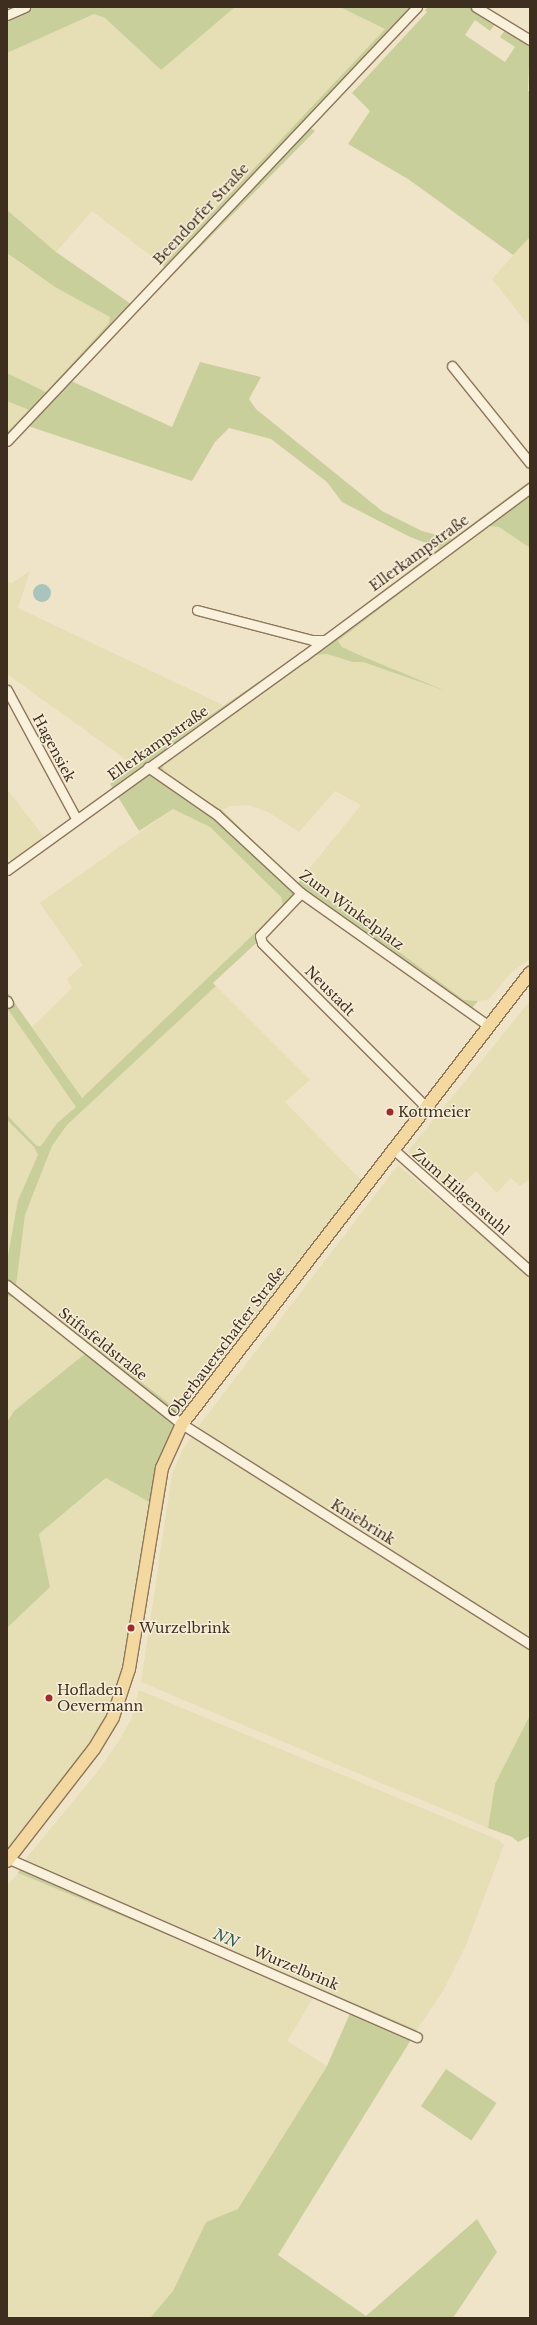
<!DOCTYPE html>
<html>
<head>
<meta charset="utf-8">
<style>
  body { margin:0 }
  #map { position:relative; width:537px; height:2325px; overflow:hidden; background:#f0e4c8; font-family:"Libre Baskerville",serif }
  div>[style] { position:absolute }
  .farmland>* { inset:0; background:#e6deb5 }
  .green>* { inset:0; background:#c9cf9b; transform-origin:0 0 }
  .water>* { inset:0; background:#a9c4bc }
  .round { border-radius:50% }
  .roads { filter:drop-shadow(1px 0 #8d765c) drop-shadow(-1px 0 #8d765c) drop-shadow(0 1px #8d765c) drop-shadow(0 -1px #8d765c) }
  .minor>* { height:9px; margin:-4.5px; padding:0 4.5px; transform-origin:4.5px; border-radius:4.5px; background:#faf1dc }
  .major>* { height:12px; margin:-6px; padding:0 6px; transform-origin:6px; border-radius:6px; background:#f3d9a0 }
  .dots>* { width:11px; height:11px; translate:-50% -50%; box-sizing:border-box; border:2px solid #f7eed8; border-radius:50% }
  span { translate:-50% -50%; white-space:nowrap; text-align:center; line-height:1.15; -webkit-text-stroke:3px #f7eed8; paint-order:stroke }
  .street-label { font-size:14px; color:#3d2e20 }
  .poi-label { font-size:14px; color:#3d2e20 }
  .left { translate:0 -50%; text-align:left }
  .water-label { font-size:15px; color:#2f5d5a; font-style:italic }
  .frame { position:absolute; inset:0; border:8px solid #3d2e20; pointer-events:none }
</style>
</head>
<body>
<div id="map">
  <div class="farmland">
    <div style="clip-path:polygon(235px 7px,340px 7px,386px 29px,163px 265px,92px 211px,56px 252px,7px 210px,7px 53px,94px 14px,105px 18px,161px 70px)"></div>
    <div style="clip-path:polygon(530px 237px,530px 327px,492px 279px)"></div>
    <div style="clip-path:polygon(7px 253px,24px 266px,110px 317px,110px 323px,46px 392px,7px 373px)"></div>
    <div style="clip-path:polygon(7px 401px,29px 410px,7px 432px)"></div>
    <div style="clip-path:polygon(488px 526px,499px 526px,530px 548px,530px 959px,512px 972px,488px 1000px,478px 1001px,464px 1000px,301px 879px,361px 805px,335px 791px,299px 832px,268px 812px,248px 805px,231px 806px,222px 810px,174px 782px,164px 774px,163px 768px,164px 764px,219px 721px,226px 720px,316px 655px,327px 654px,351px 662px,363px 662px,446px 691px,357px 654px,342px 647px,338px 641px)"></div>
    <div style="clip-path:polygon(30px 571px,18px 608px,223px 705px,135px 766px,7px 674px,7px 581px,12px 583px)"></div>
    <div style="clip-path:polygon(7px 789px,44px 837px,11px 861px,7px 856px)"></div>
    <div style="clip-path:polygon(173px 809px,210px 827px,281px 897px,283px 906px,82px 1098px,32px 1027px,72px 988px,67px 979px,83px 965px,40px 903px)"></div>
    <div style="clip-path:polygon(216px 986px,310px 1080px,285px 1102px,361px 1180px,183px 1409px,175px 1408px,16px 1286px,25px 1215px,52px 1146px,67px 1125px)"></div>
    <div style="clip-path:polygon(530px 1001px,530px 1179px,520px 1186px,511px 1178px,497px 1193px,476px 1171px,453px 1194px,410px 1157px,409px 1150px)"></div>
    <div style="clip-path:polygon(7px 1008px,76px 1107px,57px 1123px,41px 1146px,37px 1146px,7px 1115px)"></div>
    <div style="clip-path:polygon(7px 1120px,34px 1147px,38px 1155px,18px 1200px,7px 1261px)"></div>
    <div style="clip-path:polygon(398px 1165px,530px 1276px,530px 1639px,198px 1427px)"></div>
    <div style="clip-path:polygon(7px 1296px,16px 1298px,87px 1353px,14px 1411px,7px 1422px)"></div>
    <div style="clip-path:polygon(192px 1437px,530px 1650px,530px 1715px,495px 1784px,488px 1828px,141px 1682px,172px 1474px,182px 1451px)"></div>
    <div style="clip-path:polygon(107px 1478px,151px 1503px,124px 1665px,114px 1699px,93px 1739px,7px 1849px,7px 1628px,50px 1587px,39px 1534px)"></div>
    <div style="clip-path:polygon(139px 1690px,499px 1840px,504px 1845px,466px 1945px,444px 1989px,417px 2030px,24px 1861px,98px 1771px,118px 1742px,131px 1720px)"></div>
    <div style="clip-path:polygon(18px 1873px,314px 1997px,287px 2041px,327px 2066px,238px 2209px,206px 2222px,173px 2291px,150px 2318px,7px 2318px,7px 1886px)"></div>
  </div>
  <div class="green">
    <div style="clip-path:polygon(35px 7px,235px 7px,161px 70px,105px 18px,94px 14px,7px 53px,7px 19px)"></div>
    <div style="clip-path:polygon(340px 7px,412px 7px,303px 123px,315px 131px,69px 380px,172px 427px,200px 362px,261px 377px,249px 399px,256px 409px,382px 511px,422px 531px,452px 539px,530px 481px,530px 548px,499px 527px,488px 526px,338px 641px,342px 647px,357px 654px,446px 691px,363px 662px,352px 662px,327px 654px,316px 655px,226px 720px,219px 721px,164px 764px,163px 768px,164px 774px,174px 782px,222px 810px,297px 884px,301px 879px,464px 1000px,478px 1001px,466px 1015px,304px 899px,213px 983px,216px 986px,67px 1125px,52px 1146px,25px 1215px,16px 1286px,175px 1408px,183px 1409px,170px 1433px,156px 1471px,151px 1503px,106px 1478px,39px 1534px,50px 1587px,7px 1628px,7px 1422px,14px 1411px,86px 1353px,16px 1298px,7px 1296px,7px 1261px,18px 1200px,38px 1155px,34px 1147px,7px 1120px,7px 1115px,37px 1146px,41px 1146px,57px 1123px,76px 1107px,7px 1008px,7px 992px,82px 1098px,283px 906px,281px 897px,210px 827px,173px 809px,139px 831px,110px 784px,312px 645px,439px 548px,410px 537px,342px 502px,327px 482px,271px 439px,229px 428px,215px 442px,192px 481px,28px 426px,7px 447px,7px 432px,29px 410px,7px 401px,7px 373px,46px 392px,109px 323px,110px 317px,55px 287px,7px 253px,7px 210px,56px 252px,131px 304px,164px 267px,163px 265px,385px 29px)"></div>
    <div style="clip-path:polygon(428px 7px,469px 7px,496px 23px,490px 31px,475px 20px,465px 35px,505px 62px,515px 47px,500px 37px,506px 29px,530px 42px,528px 91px,530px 92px,530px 237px,513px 255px,408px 179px,348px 144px,370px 111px,352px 93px,427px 12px,425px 10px)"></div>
    <div style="clip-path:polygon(530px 1715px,530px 1836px,518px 1842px,512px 1837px,488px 1828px,495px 1784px)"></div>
    <div style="clip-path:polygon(24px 1861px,417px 2030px,278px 2255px,366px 2316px,477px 2219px,497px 2252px,453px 2318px,150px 2318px,173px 2291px,206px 2222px,238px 2209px,327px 2066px,351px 2011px,18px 1873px)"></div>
    <div style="left:446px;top:2069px;width:61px;height:45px;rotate:34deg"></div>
  </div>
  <div class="water">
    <div class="round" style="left:33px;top:584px;width:18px;height:18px"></div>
  </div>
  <div class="roads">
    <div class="minor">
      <div style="left:476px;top:7px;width:63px;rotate:31.4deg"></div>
      <div style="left:7px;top:15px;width:20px;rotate:-24deg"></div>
      <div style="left:452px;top:366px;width:124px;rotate:51.2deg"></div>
      <div style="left:7px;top:441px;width:597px;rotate:-46.63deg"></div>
      <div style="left:197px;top:610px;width:119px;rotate:14.6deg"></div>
      <div style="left:312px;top:640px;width:13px"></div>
      <div style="left:7px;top:690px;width:145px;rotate:61.7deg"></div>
      <div style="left:148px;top:767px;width:83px;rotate:34.7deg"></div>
      <div style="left:216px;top:814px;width:116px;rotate:42.9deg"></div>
      <div style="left:301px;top:893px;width:230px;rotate:35.3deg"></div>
      <div style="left:7px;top:870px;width:366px;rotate:-35.8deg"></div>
      <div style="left:304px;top:656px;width:282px;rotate:-36.6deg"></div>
      <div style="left:301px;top:893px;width:59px;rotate:133.6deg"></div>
      <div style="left:260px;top:936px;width:7px;rotate:74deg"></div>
      <div style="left:262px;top:943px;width:232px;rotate:45deg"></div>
      <div style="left:7px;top:1001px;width:2px;rotate:63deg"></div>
      <div style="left:393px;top:1149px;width:183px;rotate:41.7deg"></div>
      <div style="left:7px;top:1285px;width:223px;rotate:38.5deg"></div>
      <div style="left:182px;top:1424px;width:412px;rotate:32.3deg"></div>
      <div style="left:9px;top:1859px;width:445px;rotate:23.6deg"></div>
    </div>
    <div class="major">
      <div style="left:7px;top:1861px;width:142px;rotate:-52.2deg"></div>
      <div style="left:94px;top:1749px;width:37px;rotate:-59deg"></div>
      <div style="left:113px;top:1717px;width:51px;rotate:-71.6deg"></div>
      <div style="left:129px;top:1669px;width:204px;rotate:-80.7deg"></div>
      <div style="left:162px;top:1468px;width:48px;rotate:-65.6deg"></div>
      <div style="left:182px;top:1424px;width:570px;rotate:-52.35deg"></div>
    </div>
  </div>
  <div class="dots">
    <div style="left:390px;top:1112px;background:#9e2a2b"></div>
    <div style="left:131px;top:1628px;background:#9e2a2b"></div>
    <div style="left:49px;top:1698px;background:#9e2a2b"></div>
  </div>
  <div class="street-label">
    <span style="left:201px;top:214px;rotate:-47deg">Beendorfer Straße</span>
    <span style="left:419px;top:553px;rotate:-36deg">Ellerkampstraße</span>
    <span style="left:158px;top:743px;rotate:-35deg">Ellerkampstraße</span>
    <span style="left:54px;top:748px;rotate:62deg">Hagensiek</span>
    <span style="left:352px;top:910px;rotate:36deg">Zum Winkelplatz</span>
    <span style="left:330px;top:991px;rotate:45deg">Neustadt</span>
    <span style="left:461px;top:1192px;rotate:41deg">Zum Hilgenstuhl</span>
    <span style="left:226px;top:1342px;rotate:-53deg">Oberbauerschafter Straße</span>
    <span style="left:103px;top:1344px;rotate:38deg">Stiftsfeldstraße</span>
    <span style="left:363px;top:1522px;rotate:32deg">Kniebrink</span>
    <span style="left:296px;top:1968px;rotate:23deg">Wurzelbrink</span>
  </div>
  <div class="poi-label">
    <span class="left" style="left:398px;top:1112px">Kottmeier</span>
    <span class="left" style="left:139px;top:1628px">Wurzelbrink</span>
    <span class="left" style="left:57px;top:1698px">Hofladen<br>Oevermann</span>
  </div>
  <div class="water-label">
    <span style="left:226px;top:1938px;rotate:23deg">NN</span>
  </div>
  <div class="frame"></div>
</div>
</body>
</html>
